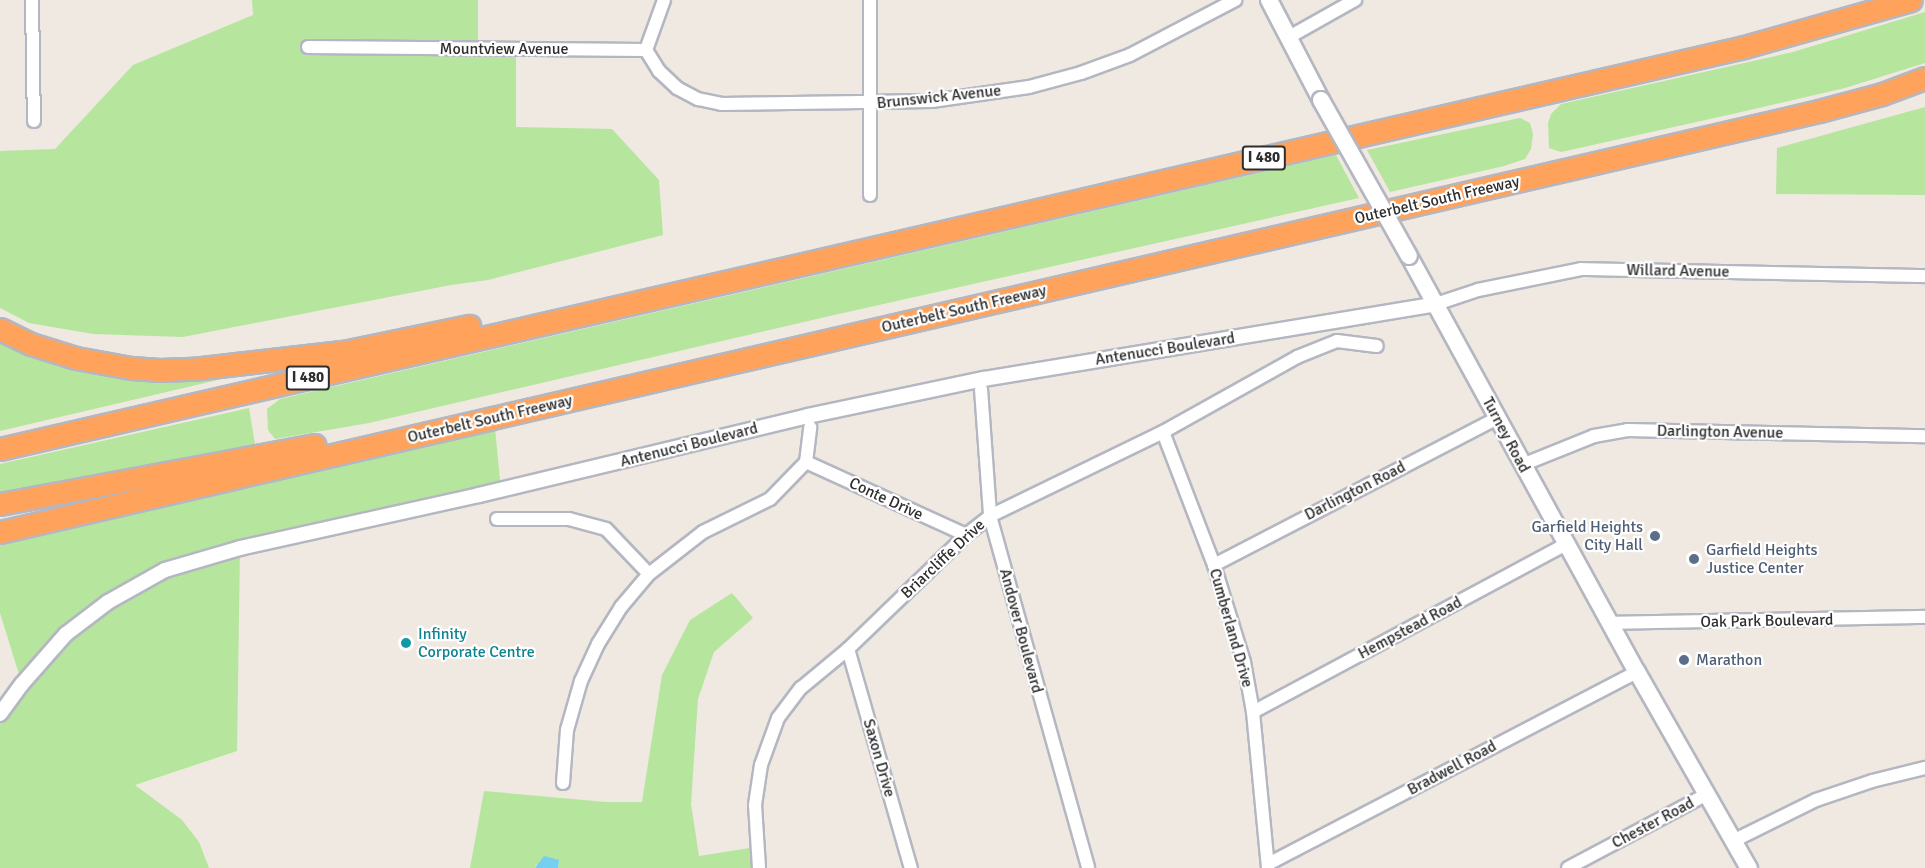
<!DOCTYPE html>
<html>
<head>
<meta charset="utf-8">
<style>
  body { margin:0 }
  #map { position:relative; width:1925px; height:868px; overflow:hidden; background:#efe9e1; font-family:Signika,sans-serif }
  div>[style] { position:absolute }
  .green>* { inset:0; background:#b6e59e }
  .water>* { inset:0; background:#75cff0 }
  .roads { filter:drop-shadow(2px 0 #b4b7c1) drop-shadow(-2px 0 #b4b7c1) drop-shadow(0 2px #b4b7c1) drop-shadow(0 -2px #b4b7c1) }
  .minor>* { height:12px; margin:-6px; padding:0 6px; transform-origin:6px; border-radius:6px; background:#fff }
  .tertiary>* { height:14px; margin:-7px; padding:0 7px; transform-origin:7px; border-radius:7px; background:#fff }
  .secondary>* { height:16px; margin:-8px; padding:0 8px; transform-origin:8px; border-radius:8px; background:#fff }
  .motorway>* { height:21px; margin:-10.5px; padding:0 10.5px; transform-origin:10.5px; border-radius:10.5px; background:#ffa35c }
  .bridges { filter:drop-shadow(2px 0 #b4b7c1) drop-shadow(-2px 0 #b4b7c1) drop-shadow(0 2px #b4b7c1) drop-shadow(0 -2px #b4b7c1) }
  .secondary-bridge>* { height:16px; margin:-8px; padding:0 8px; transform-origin:8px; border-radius:8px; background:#fff }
  .dots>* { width:16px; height:16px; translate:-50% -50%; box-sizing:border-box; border:3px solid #fff; border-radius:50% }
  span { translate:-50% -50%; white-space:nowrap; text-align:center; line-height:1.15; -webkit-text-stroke:4.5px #fff; paint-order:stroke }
  .shield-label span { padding:2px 4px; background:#fff; border:2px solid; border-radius:4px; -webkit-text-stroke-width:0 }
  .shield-label { font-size:15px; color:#2e2e2e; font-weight:700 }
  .street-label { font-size:16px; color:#2e2e2e }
  .service-label { font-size:16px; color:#4e5e75 }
  .right { translate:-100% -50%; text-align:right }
  .left { translate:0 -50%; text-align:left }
  .culture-label { font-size:16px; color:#0d838f }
</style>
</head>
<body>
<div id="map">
  <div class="green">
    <div style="clip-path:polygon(252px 0,478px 0,478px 48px,516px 49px,516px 127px,612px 129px,659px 180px,663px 235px,488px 280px,451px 285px,183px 337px,93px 334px,29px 323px,0 308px,0 151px,55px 149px,133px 65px,253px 15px)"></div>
    <div style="clip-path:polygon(1925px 12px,1925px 63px,1845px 88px,1737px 113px,1561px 152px,1549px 148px,1548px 123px,1551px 114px,1561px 104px,1793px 52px)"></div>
    <div style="clip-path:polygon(1925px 107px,1925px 195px,1776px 194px,1777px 148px)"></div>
    <div style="clip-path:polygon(1520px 118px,1530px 123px,1533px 134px,1531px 149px,1525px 159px,1504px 166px,1390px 192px,1367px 150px)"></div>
    <div style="clip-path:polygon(1336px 155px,1359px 198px,834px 315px,369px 423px,275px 439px,268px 430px,267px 409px,280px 399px)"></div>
    <div style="clip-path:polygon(0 335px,222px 374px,222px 379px,0 431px)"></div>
    <div style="clip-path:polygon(249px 408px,255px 444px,0 493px,0 464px)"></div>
    <div style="clip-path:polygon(494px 418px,501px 490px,240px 548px,237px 751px,135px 785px,182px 820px,199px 842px,209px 868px,0 868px,0 714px,22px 684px,0 613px,0 538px)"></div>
    <div style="clip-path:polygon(732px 593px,753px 618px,714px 652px,698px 699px,691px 804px,699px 856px,756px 847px,759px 868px,558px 868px,559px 860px,536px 865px,535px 868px,470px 868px,484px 791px,606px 802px,642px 802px,662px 675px,690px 620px)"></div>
  </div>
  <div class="water">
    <div style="clip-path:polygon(544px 856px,559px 860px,558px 868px,535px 868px)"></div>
  </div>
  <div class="roads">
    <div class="minor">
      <div style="left:32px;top:0;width:121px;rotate:89.1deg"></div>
      <div style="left:870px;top:0;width:195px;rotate:90deg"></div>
      <div style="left:1289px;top:37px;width:76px;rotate:-29.3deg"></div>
      <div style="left:308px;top:47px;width:338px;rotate:0.5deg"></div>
      <div style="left:646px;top:50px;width:25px;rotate:58deg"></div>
      <div style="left:659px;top:71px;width:25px;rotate:43deg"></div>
      <div style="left:677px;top:88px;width:24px;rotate:28deg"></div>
      <div style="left:698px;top:99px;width:24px;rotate:12deg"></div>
      <div style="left:721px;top:104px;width:211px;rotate:-0.8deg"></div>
      <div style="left:932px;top:101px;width:98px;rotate:-8.2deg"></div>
      <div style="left:1029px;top:87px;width:54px;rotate:-15.1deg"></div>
      <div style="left:1081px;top:73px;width:52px;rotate:-20.2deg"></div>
      <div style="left:1130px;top:55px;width:119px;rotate:-27.6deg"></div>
      <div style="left:646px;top:50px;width:53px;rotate:-70.2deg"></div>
      <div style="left:1436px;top:304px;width:44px;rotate:-18.4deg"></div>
      <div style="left:1478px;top:290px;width:105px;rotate:-11.5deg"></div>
      <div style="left:1581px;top:269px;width:344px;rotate:1.2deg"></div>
      <div style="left:981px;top:389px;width:127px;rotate:85.9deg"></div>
      <div style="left:990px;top:516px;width:365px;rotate:74.4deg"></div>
      <div style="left:1163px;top:432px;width:142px;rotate:69deg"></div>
      <div style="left:1214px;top:565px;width:102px;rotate:72.8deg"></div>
      <div style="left:1244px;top:662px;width:51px;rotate:79.8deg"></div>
      <div style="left:1253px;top:712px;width:157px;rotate:84.5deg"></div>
      <div style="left:806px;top:462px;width:176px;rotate:24.5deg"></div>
      <div style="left:1522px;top:465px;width:78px;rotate:-21.9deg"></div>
      <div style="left:1594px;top:436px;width:34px;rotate:-10deg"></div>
      <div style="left:1627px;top:430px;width:298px;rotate:1.2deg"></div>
      <div style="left:497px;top:519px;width:72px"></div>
      <div style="left:569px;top:519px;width:38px;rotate:15deg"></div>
      <div style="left:606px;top:529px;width:62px;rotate:46.3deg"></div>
      <div style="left:1214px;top:565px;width:319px;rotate:-27.4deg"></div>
      <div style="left:1610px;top:623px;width:315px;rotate:-1.1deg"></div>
      <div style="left:848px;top:649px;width:228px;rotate:74deg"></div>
      <div style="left:1253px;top:712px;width:355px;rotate:-28.2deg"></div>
      <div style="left:563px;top:783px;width:53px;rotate:-85.7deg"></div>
      <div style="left:567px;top:730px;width:51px;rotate:-74.1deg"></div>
      <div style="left:581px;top:681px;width:41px;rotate:-65.3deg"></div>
      <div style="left:598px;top:644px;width:44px;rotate:-58.1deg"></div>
      <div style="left:621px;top:607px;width:43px;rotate:-49.7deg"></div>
      <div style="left:649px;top:574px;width:68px;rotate:-37.9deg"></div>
      <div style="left:703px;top:532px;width:75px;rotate:-26.2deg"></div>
      <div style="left:770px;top:499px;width:52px;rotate:-45.8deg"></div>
      <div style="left:806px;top:462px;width:35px;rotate:-83deg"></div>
      <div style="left:1735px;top:840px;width:90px;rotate:-26.3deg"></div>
      <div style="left:1816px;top:800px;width:59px;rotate:-18.7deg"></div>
      <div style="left:1872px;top:781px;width:55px;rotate:-13.8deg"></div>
      <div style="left:1268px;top:864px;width:416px;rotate:-27.5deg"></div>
      <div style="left:759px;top:868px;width:63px;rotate:-93.6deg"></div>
      <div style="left:755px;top:805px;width:40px;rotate:-81.5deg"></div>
      <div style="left:761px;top:765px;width:50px;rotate:-70.1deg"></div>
      <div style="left:778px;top:718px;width:38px;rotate:-53deg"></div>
      <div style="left:801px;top:688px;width:61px;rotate:-39.7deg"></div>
      <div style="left:848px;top:649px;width:164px;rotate:-44deg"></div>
      <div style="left:966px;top:535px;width:31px;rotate:-38deg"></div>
      <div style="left:990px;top:516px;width:192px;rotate:-25.9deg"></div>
      <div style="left:1163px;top:432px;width:154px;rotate:-29.2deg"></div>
      <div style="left:1297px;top:357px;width:43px;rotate:-21.8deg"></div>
      <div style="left:1337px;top:341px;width:40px;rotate:7.1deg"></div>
      <div style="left:1568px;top:868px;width:157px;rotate:-28deg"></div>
    </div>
    <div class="tertiary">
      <div style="left:0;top:714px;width:37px;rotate:-54deg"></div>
      <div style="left:22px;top:684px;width:67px;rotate:-48.7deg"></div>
      <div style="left:66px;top:634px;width:53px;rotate:-37.3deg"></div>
      <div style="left:108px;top:602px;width:65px;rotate:-29.3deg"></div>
      <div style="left:165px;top:570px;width:78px;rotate:-16.3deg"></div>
      <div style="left:240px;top:548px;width:245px;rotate:-12.5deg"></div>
      <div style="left:479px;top:495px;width:338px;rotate:-13.5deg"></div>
      <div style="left:808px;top:416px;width:180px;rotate:-11.9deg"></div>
      <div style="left:984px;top:379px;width:458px;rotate:-9.4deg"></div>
    </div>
    <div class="secondary">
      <div style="left:1269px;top:0;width:113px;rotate:62.5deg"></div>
      <div style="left:1409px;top:256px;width:474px;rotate:61.3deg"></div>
      <div style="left:1637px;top:672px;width:226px;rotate:60.3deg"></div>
    </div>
    <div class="motorway">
      <div style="left:0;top:329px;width:34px;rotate:26deg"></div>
      <div style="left:31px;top:344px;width:47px;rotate:17.3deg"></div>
      <div style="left:76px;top:358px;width:56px;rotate:10.3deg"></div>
      <div style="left:131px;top:368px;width:29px;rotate:4deg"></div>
      <div style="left:160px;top:370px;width:33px;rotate:-2deg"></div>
      <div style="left:193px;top:369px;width:156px;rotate:-6.6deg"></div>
      <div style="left:348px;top:351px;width:124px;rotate:-11.7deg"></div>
      <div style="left:0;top:449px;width:1790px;rotate:-12.98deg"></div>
      <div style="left:1744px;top:47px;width:173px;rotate:-15.7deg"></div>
      <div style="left:0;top:504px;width:320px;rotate:-10.6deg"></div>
      <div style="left:0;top:532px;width:1867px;rotate:-13.03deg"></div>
      <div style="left:1819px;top:111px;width:65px;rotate:-15.1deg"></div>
      <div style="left:1882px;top:94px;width:46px;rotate:-20.4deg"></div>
    </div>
  </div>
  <div class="bridges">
    <div class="secondary-bridge">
      <div style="left:1321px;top:100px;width:179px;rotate:60.6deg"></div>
    </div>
  </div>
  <div class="dots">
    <div style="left:1655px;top:536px;background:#5c6f8a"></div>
    <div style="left:1694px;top:559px;background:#5c6f8a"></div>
    <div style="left:406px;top:643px;background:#0f9aa8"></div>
    <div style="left:1684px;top:660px;background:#5c6f8a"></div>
  </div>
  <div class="shield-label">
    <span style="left:1264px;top:158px">I 480</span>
    <span style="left:308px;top:378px">I 480</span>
  </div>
  <div class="street-label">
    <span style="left:504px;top:49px">Mountview Avenue</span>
    <span style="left:939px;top:97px;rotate:-6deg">Brunswick Avenue</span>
    <span style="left:1437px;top:200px;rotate:-13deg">Outerbelt South Freeway</span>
    <span style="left:1678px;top:271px;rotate:1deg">Willard Avenue</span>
    <span style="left:964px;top:309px;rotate:-13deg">Outerbelt South Freeway</span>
    <span style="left:1165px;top:349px;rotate:-9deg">Antenucci Boulevard</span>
    <span style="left:490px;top:419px;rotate:-13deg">Outerbelt South Freeway</span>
    <span style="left:1720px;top:432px;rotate:1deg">Darlington Avenue</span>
    <span style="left:1506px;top:435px;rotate:62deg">Turney Road</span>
    <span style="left:689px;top:445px;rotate:-14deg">Antenucci Boulevard</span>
    <span style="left:1355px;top:491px;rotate:-27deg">Darlington Road</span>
    <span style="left:886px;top:499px;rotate:25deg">Conte Drive</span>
    <span style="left:943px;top:559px;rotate:-43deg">Briarcliffe Drive</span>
    <span style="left:1767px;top:621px;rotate:-1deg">Oak Park Boulevard</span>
    <span style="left:1231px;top:628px;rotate:74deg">Cumberland Drive</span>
    <span style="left:1410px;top:628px;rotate:-28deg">Hempstead Road</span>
    <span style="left:1021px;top:631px;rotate:75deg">Andover Boulevard</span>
    <span style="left:879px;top:758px;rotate:74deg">Saxon Drive</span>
    <span style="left:1452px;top:768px;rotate:-28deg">Bradwell Road</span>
    <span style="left:1653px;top:823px;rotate:-28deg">Chester Road</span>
  </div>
  <div class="service-label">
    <span class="right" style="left:1643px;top:536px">Garfield Heights<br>City Hall</span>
    <span class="left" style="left:1706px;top:559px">Garfield Heights<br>Justice Center</span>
    <span class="left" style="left:1696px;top:660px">Marathon</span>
  </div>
  <div class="culture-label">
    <span class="left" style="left:418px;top:643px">Infinity<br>Corporate Centre</span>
  </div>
</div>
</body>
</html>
